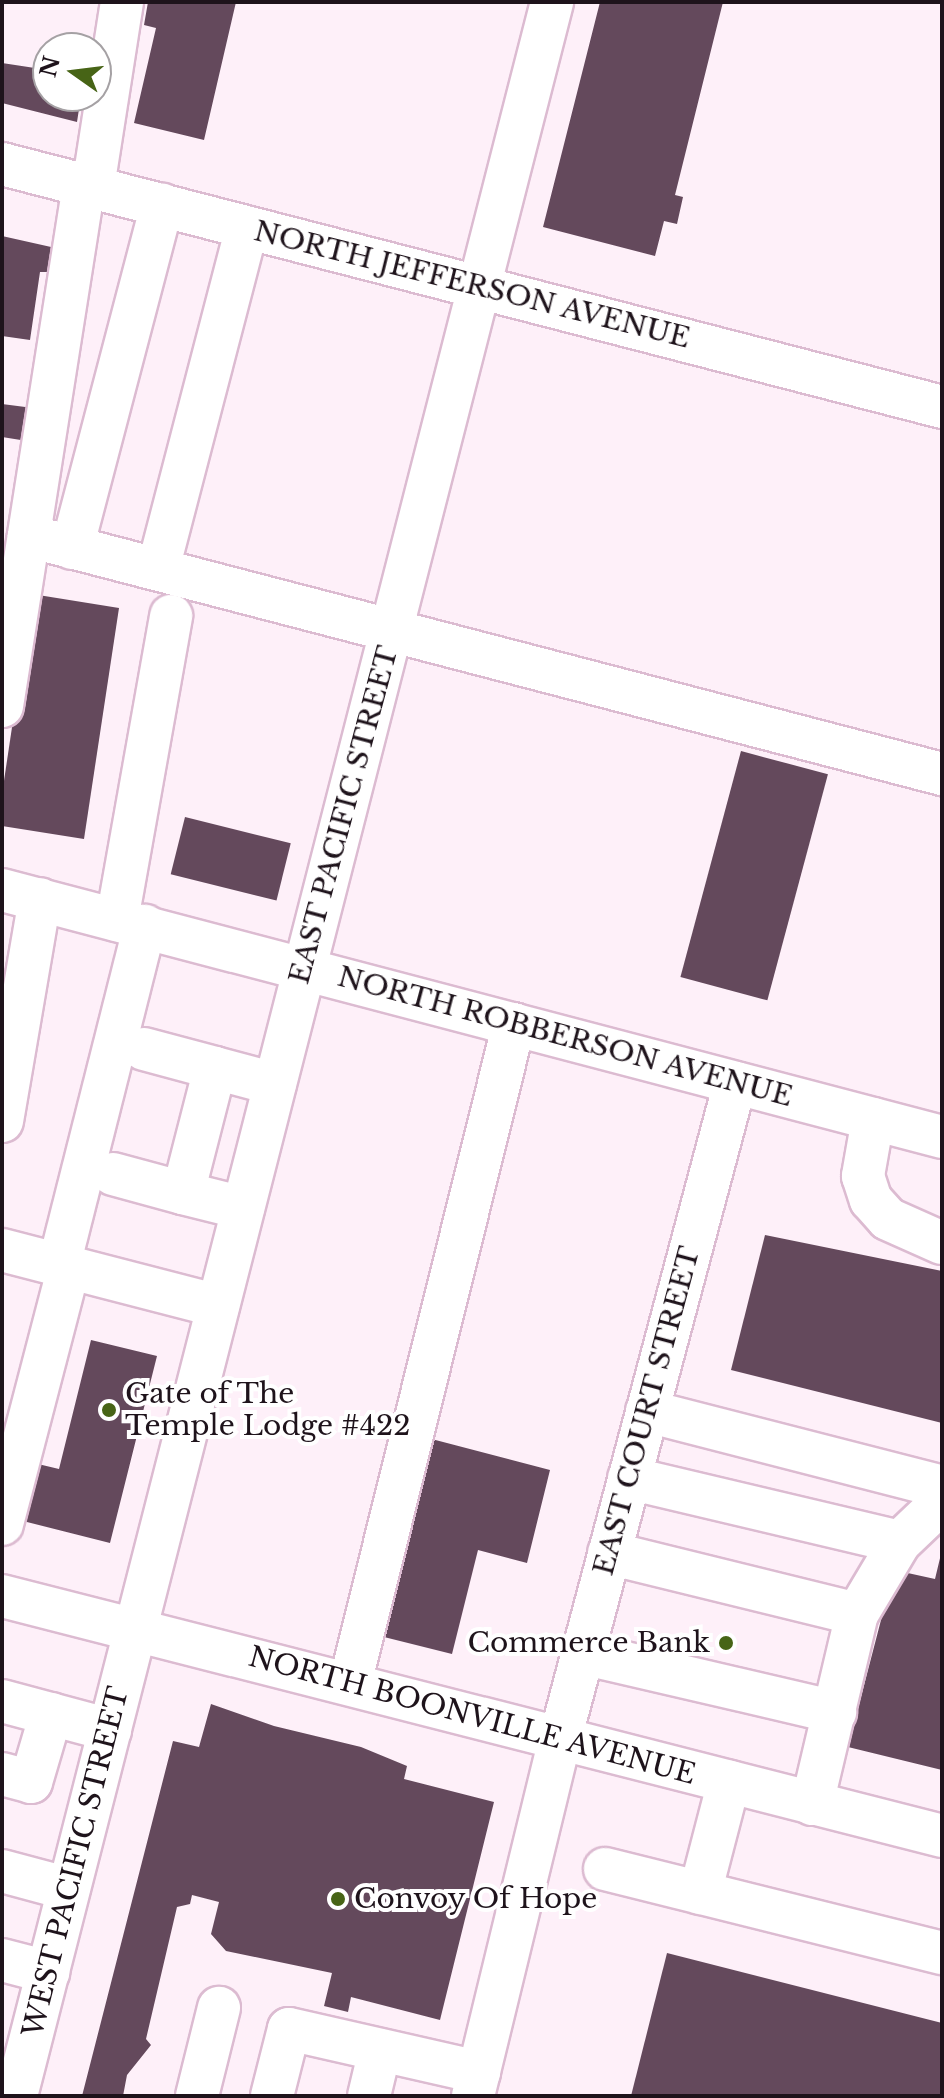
<!DOCTYPE html>
<html>
<head>
<meta charset="utf-8">
<style>
  body { margin:0 }
  #map { position:relative; width:944px; height:2098px; overflow:hidden; background:#fef0f9; font-family:"Libre Baskerville",serif }
  div>[style] { position:absolute }
  .building>* { inset:0; background:#64495c; transform-origin:0 0 }
  .roads { filter:drop-shadow(2px 0 #dcbbd1) drop-shadow(-2px 0 #dcbbd1) drop-shadow(0 2px #dcbbd1) drop-shadow(0 -2px #dcbbd1) }
  .minor>* { height:42px; margin:-21px; padding:0 21px; transform-origin:21px; border-radius:21px; background:#fff }
  .dots>* { width:22px; height:22px; translate:-50% -50%; box-sizing:border-box; border:4px solid #fff; border-radius:50% }
  span { translate:-50% -50%; white-space:nowrap; text-align:center; line-height:1.15; -webkit-text-stroke:8px #fff; paint-order:stroke }
  .street-label { font-size:28px; color:#1e131b }
  .poi-label { font-size:28px; color:#1e131b }
  .left { translate:0 -50%; text-align:left }
  .right { translate:-100% -50%; text-align:right }
  .frame { position:absolute; inset:0; border:4px solid #1e131b; pointer-events:none }
  .north { position:absolute; left:32px; top:32px; width:80px; height:80px; box-sizing:border-box; background:#fff; border:2px solid #a5a1a4; border-radius:50%; rotate:284deg; font-size:22px; font-weight:700; line-height:32px; text-align:center; color:#1e131b }
  .north::after { content:''; display:block; margin:auto; width:28px; height:36px; background:#476416; clip-path:polygon(50% 0,100% 100%,50% 72%,0 100%) }
</style>
</head>
<body>
<div id="map">
  <div class="building">
    <div style="clip-path:polygon(148px 2px,236px 2px,204px 140px,134px 123px,156px 28px,144px 25px)"></div>
    <div style="clip-path:polygon(600px 2px,723px 2px,675px 195px,683px 197px,677px 224px,664px 221px,655px 256px,543px 227px)"></div>
    <div style="clip-path:polygon(2px 63px,48px 70px,48px 96px,81px 96px,77px 122px,2px 103px)"></div>
    <div style="clip-path:polygon(2px 236px,60px 249px,57px 272px,40px 272px,30px 340px,2px 336px)"></div>
    <div style="clip-path:polygon(2px 404px,33px 408px,27px 441px,2px 437px)"></div>
    <div style="clip-path:polygon(32px 594px,119px 608px,84px 839px,2px 826px,2px 794px)"></div>
    <div style="left:741px;top:751px;width:90px;height:234px;rotate:15deg"></div>
    <div style="left:185px;top:817px;width:109px;height:59px;rotate:14deg"></div>
    <div style="clip-path:polygon(765px 1235px,942px 1271px,942px 1423px,731px 1370px)"></div>
    <div style="clip-path:polygon(91px 1340px,157px 1356px,110px 1543px,23px 1521px,38px 1464px,59px 1469px)"></div>
    <div style="clip-path:polygon(424px 1437px,550px 1470px,527px 1563px,478px 1550px,452px 1654px,376px 1635px)"></div>
    <div style="clip-path:polygon(941px 1554px,942px 1555px,942px 1770px,848px 1747px,894px 1570px,935px 1579px)"></div>
    <div style="clip-path:polygon(211px 1704px,274px 1726px,361px 1747px,407px 1766px,404px 1779px,494px 1802px,440px 2020px,351px 1997px,348px 2012px,324px 2006px,332px 1973px,226px 1951px,211px 1934px,219px 1902px,192px 1895px,190px 1904px,177px 1907px,146px 2039px,151px 2045px,127px 2075px,123px 2096px,82px 2096px,173px 1741px,199px 1747px)"></div>
    <div style="clip-path:polygon(667px 1953px,942px 2023px,942px 2096px,631px 2096px)"></div>
  </div>
  <div class="roads">
    <div class="minor">
      <div style="left:2px;top:164px;width:971px;rotate:14.49deg"></div>
      <div style="left:93px;top:187px;width:187px;rotate:-81.1deg"></div>
      <div style="left:29px;top:536px;width:944px;rotate:14.61deg"></div>
      <div style="left:72px;top:548px;width:355px;rotate:-75.3deg"></div>
      <div style="left:158px;top:569px;width:353px;rotate:-75.4deg"></div>
      <div style="left:2px;top:706px;width:527px;rotate:-81.06deg"></div>
      <div style="left:2px;top:890px;width:972px;rotate:14.72deg"></div>
      <div style="left:117px;top:920px;width:309px;rotate:-79.9deg"></div>
      <div style="left:144px;top:1049px;width:73px;rotate:15deg"></div>
      <div style="left:873px;top:1119px;width:58px;rotate:100deg"></div>
      <div style="left:863px;top:1176px;width:25px;rotate:72deg"></div>
      <div style="left:871px;top:1200px;width:25px;rotate:48deg"></div>
      <div style="left:888px;top:1219px;width:59px;rotate:24deg"></div>
      <div style="left:2px;top:1121px;width:225px;rotate:-80.3deg"></div>
      <div style="left:113px;top:1174px;width:73px;rotate:15.2deg"></div>
      <div style="left:243px;top:1208px;width:62px;rotate:-166deg"></div>
      <div style="left:183px;top:1193px;width:129px;rotate:-75.6deg"></div>
      <div style="left:215px;top:1068px;width:62px;rotate:14.9deg"></div>
      <div style="left:2px;top:1250px;width:223px;rotate:14.5deg"></div>
      <div style="left:59px;top:1265px;width:350px;rotate:-75.8deg"></div>
      <div style="left:647px;top:1411px;width:305px;rotate:14.4deg"></div>
      <div style="left:629px;top:1478px;width:278px;rotate:13.3deg"></div>
      <div style="left:2px;top:1524px;width:266px;rotate:-75.4deg"></div>
      <div style="left:609px;top:1553px;width:255px;rotate:13.8deg"></div>
      <div style="left:2px;top:1596px;width:970px;rotate:14.32deg"></div>
      <div style="left:582px;top:1653px;width:260px;rotate:13.1deg"></div>
      <div style="left:350px;top:1684px;width:680px;rotate:-76.05deg"></div>
      <div style="left:2px;top:1701px;width:112px;rotate:15deg"></div>
      <div style="left:2px;top:1774px;width:30px;rotate:15deg"></div>
      <div style="left:31px;top:1782px;width:71px;rotate:-73.6deg"></div>
      <div style="left:812px;top:1804px;width:195px;rotate:-76.7deg"></div>
      <div style="left:857px;top:1614px;width:84px;rotate:-59.2deg"></div>
      <div style="left:900px;top:1542px;width:58px;rotate:-43.6deg"></div>
      <div style="left:605px;top:1869px;width:347px;rotate:14deg"></div>
      <div style="left:2px;top:1871px;width:69px;rotate:15deg"></div>
      <div style="left:700px;top:1893px;width:115px;rotate:-75.4deg"></div>
      <div style="left:2px;top:1960px;width:48px;rotate:14.6deg"></div>
      <div style="left:16px;top:2096px;width:2162px;rotate:-75.64deg"></div>
      <div style="left:197px;top:2096px;width:91px;rotate:-76deg"></div>
      <div style="left:272px;top:2096px;width:69px;rotate:-75.8deg"></div>
      <div style="left:289px;top:2029px;width:195px;rotate:12.8deg"></div>
      <div style="left:369px;top:2096px;width:47px;rotate:-76.6deg"></div>
      <div style="left:473px;top:2096px;width:367px;rotate:-76.3deg"></div>
      <div style="left:560px;top:1739px;width:679px;rotate:-75.06deg"></div>
    </div>
  </div>
  <div class="dots">
    <div style="left:109px;top:1410px;background:#476416"></div>
    <div style="left:726px;top:1643px;background:#476416"></div>
    <div style="left:338px;top:1899px;background:#476416"></div>
  </div>
  <div class="street-label">
    <span style="left:472px;top:285px;rotate:14deg">NORTH JEFFERSON AVENUE</span>
    <span style="left:344px;top:815px;rotate:-75deg">EAST PACIFIC STREET</span>
    <span style="left:565px;top:1037px;rotate:15deg">NORTH ROBBERSON AVENUE</span>
    <span style="left:647px;top:1411px;rotate:-75deg">EAST COURT STREET</span>
    <span style="left:472px;top:1716px;rotate:15deg">NORTH BOONVILLE AVENUE</span>
    <span style="left:76px;top:1862px;rotate:-76deg">WEST PACIFIC STREET</span>
  </div>
  <div class="poi-label">
    <span class="left" style="left:125px;top:1410px">Gate of The<br>Temple Lodge #422</span>
    <span class="right" style="left:710px;top:1643px">Commerce Bank</span>
    <span class="left" style="left:354px;top:1899px">Convoy Of Hope</span>
  </div>
  <div class="frame"></div>
  <div class="north">N</div>
</div>
</body>
</html>
